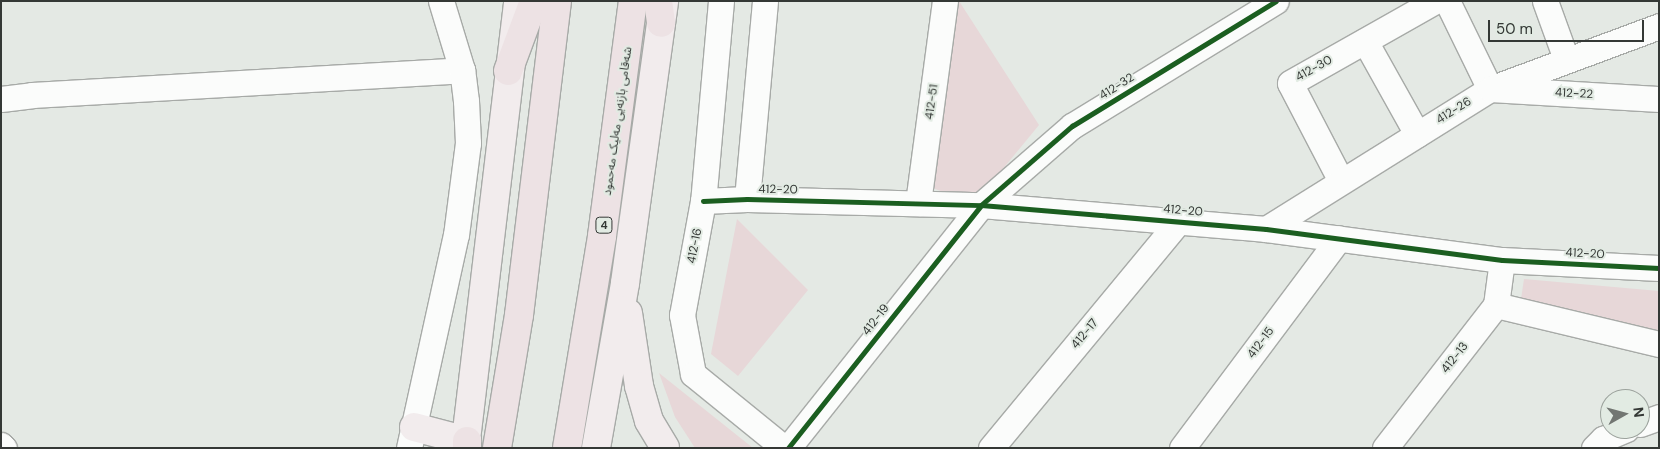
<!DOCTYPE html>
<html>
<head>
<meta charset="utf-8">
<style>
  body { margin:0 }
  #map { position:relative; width:1660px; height:449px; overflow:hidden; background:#e4e9e4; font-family:"DM Sans","Noto Sans Arabic",sans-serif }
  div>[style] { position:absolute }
  .green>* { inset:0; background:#e7d7d8 }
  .roads { filter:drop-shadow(1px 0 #a7aaa7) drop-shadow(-1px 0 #a7aaa7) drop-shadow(0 1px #a7aaa7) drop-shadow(0 -1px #a7aaa7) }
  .minor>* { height:25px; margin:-12.5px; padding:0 12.5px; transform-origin:12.5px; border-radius:12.5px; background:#fbfcfb }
  .major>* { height:28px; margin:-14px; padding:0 14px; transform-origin:14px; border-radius:14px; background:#f2eced }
  .highway>* { height:28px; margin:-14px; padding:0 14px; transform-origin:14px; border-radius:14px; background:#ede2e4 }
  .cycleway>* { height:5px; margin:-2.5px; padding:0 2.5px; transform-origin:2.5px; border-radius:2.5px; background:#1b5e20 }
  span { translate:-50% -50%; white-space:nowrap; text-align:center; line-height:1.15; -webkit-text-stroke:4px #e2ebe3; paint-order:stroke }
  .shield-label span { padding:1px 4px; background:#e2ebe3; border:1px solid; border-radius:4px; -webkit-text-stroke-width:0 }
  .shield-label { font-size:11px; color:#343835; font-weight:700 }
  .street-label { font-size:12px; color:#343835 }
  .frame { position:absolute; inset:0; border:2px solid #343835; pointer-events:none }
  .north { position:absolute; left:1600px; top:389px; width:50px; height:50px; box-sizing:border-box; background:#e2ebe3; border:1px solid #9ca39d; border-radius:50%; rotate:83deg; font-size:14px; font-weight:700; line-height:20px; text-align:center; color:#343835 }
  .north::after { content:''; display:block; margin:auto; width:18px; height:22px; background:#727672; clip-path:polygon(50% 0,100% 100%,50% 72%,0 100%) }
  .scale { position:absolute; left:1488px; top:20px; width:156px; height:22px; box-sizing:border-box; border:2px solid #343835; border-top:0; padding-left:6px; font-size:15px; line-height:18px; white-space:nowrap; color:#343835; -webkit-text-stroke:4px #e2ebe3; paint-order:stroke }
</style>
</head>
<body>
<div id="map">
  <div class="green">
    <div style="clip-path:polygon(959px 1px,1039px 125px,988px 187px,978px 192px,946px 193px,930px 187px,926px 176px)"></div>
    <div style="clip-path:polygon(737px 219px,808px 290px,738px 376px,711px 354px)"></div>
    <div style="clip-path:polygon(1524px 279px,1659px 291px,1659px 333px,1521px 299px)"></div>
    <div style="clip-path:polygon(659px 373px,753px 448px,695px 448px,675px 417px)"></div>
  </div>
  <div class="roads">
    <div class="minor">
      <div style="left:721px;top:1px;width:201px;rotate:95.1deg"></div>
      <div style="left:703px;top:201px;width:116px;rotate:100.4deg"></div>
      <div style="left:682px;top:315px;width:60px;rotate:79.4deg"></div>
      <div style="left:693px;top:374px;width:117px;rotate:39.1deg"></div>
      <div style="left:1447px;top:1px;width:98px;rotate:64deg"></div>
      <div style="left:1490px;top:89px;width:169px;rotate:3.4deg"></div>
      <div style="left:1545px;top:1px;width:62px;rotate:70.1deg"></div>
      <div style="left:1365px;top:41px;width:107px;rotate:60.8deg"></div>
      <div style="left:1px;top:99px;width:31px;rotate:-7deg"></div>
      <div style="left:32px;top:95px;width:431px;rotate:-3.3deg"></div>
      <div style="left:1341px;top:181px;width:110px;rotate:-117.5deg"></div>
      <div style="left:1290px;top:83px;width:167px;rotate:-29.5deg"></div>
      <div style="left:747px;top:199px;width:199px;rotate:-84.8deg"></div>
      <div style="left:703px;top:201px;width:44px;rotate:-2.6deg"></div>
      <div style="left:747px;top:199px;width:234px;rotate:1.5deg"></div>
      <div style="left:981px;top:205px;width:286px;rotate:4.8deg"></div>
      <div style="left:1266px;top:229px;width:238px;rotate:7.5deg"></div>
      <div style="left:1502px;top:260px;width:157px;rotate:2.9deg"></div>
      <div style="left:918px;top:203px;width:204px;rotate:-82.4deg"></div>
      <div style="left:1266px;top:229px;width:264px;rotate:-32deg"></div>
      <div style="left:1490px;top:89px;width:180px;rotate:-20.4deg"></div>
      <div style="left:1496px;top:305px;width:168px;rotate:13.5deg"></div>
      <div style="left:1640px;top:424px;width:20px;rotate:-20deg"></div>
      <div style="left:1px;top:445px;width:4px;rotate:45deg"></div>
      <div style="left:409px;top:448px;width:218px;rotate:-77.6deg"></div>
      <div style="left:456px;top:235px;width:93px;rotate:-82.6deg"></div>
      <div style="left:468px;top:143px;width:42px;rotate:-92.7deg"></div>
      <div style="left:466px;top:101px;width:31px;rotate:-97deg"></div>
      <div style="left:462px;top:70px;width:72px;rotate:-106.9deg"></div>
      <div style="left:788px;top:448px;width:310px;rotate:-51.5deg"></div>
      <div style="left:981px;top:205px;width:121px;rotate:-41deg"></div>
      <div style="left:1072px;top:126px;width:239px;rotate:-31.5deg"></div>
      <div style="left:991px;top:448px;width:295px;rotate:-50.4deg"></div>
      <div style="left:1182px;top:448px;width:262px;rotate:-53.2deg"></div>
      <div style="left:1385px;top:448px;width:181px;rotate:-52.2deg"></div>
      <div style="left:1496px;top:305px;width:45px;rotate:-82.4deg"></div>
      <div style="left:1594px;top:448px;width:13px;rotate:-45deg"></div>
      <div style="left:1603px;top:439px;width:25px;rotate:-23deg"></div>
    </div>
    <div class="major">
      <div style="left:628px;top:313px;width:74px;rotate:81.4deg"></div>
      <div style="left:639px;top:386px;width:36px;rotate:74deg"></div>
      <div style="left:649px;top:421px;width:31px;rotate:59deg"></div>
      <div style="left:414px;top:427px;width:55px;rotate:14.8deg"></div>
      <div style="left:465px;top:448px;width:450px;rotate:-83.2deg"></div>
      <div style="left:596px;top:448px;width:168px;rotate:-80deg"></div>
      <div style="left:625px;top:283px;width:285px;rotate:-82.1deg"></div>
    </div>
    <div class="highway">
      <div style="left:658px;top:1px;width:22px;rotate:82deg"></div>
      <div style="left:508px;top:71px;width:75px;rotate:-69.6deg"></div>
      <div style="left:467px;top:448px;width:7px;rotate:-90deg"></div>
      <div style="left:497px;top:448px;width:135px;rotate:-80.6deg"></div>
      <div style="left:519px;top:315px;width:316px;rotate:-83.1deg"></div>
      <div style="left:567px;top:448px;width:215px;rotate:-80.6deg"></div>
      <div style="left:602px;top:236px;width:237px;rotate:-82.5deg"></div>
    </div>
  </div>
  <div class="cycleway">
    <div style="left:703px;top:201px;width:44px;rotate:-2.6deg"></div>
    <div style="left:747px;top:199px;width:234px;rotate:1.5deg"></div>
    <div style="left:981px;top:205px;width:286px;rotate:4.8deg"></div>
    <div style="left:1266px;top:229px;width:238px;rotate:7.5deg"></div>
    <div style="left:1502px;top:260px;width:157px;rotate:2.9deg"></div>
    <div style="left:788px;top:448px;width:310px;rotate:-51.5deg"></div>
    <div style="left:981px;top:205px;width:121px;rotate:-41deg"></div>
    <div style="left:1072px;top:126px;width:239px;rotate:-31.5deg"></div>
  </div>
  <div class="shield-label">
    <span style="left:604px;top:225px">4</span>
  </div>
  <div class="street-label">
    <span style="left:1314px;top:69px;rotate:-29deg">412-30</span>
    <span style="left:1117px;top:87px;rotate:-32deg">412-32</span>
    <span style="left:1574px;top:94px;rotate:3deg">412-22</span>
    <span style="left:932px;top:102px;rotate:-82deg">412-51</span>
    <span style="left:1454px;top:111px;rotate:-32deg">412-26</span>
    <span style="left:618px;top:121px;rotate:-82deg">شەقامی بازنەیی مەلیک مەحمود</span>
    <span style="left:778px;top:190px;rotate:1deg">412-20</span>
    <span style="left:1183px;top:211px;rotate:5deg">412-20</span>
    <span style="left:695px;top:246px;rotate:-79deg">412-16</span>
    <span style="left:1585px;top:254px;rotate:3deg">412-20</span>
    <span style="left:876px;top:320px;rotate:-52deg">412-19</span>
    <span style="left:1085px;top:334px;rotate:-50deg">412-17</span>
    <span style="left:1261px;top:343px;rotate:-53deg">412-15</span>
    <span style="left:1455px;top:358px;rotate:-52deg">412-13</span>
  </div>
  <div class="frame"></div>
  <div class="north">N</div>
  <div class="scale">50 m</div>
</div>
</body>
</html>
